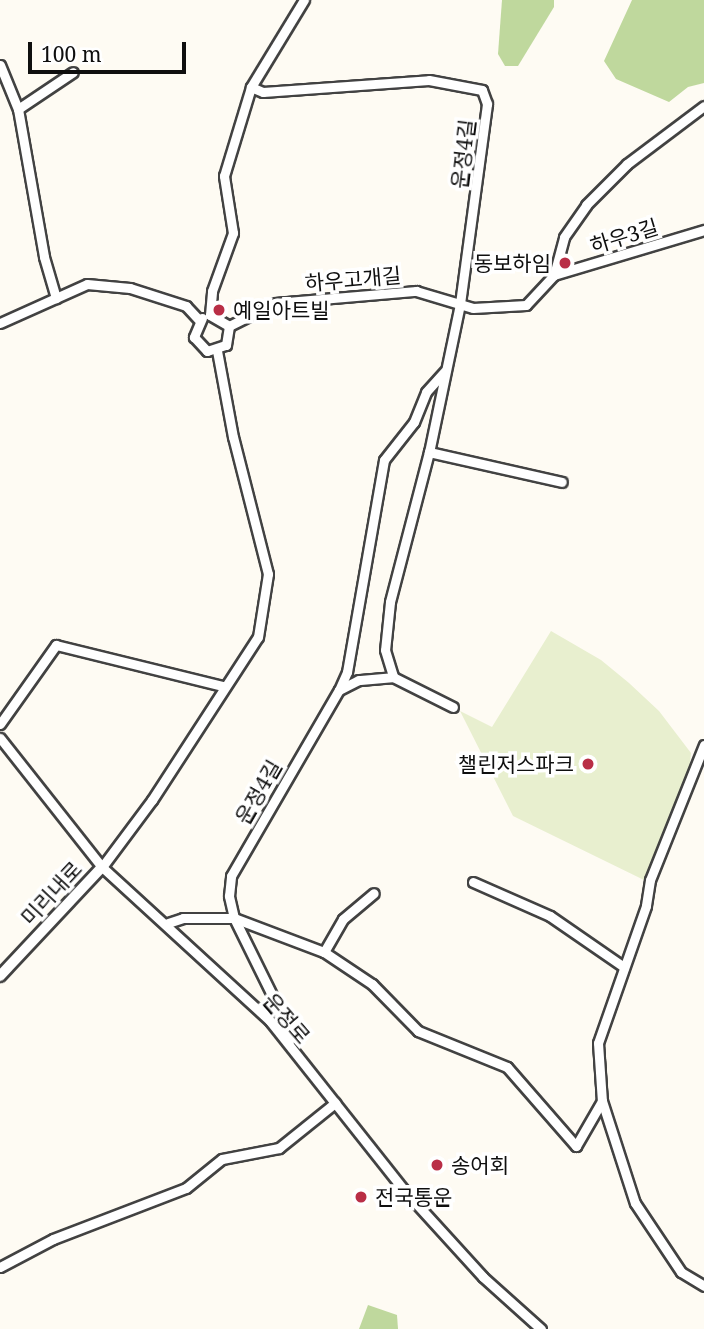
<!DOCTYPE html>
<html>
<head>
<meta charset="utf-8">
<style>
  body { margin:0 }
  #map { position:relative; width:704px; height:1329px; overflow:hidden; background:#fefbf3; font-family:"Noto Serif","Noto Sans KR",serif }
  div>[style] { position:absolute }
  .forest>* { inset:0; background:#bfd89d }
  .pitch>* { inset:0; background:#e8efcf }
  .roads { filter:drop-shadow(2px 0 #424242) drop-shadow(-2px 0 #424242) drop-shadow(0 2px #424242) drop-shadow(0 -2px #424242) }
  .minor>* { height:9px; margin:-4.5px; padding:0 4.5px; transform-origin:4.5px; border-radius:4.5px; background:#fff }
  .tertiary>* { height:10px; margin:-5px; padding:0 5px; transform-origin:5px; border-radius:5px; background:#fff }
  .dots>* { width:19px; height:19px; translate:-50% -50%; box-sizing:border-box; border:4px solid #fff; border-radius:50% }
  span { translate:-50% -50%; white-space:nowrap; text-align:center; line-height:1.15; -webkit-text-stroke:7px #fff; paint-order:stroke }
  .street-label { font-size:21px; color:#0f0f0f }
  .poi-label { font-size:21px; color:#0f0f0f }
  .right { translate:-100% -50%; text-align:right }
  .left { translate:0 -50%; text-align:left }
  .scale { position:absolute; left:28px; top:42px; width:158px; height:32px; box-sizing:border-box; border:4px solid #0f0f0f; border-top:0; padding-left:9px; font-size:21px; line-height:24px; white-space:nowrap; color:#0f0f0f; -webkit-text-stroke:5px #fff; paint-order:stroke }
</style>
</head>
<body>
<div id="map">
  <div class="forest">
    <div style="clip-path:polygon(502px 0,554px 0,554px 7px,518px 66px,505px 66px,498px 54px)"></div>
    <div style="clip-path:polygon(632px 0,704px 0,704px 83px,688px 87px,669px 102px,616px 79px,604px 61px)"></div>
    <div style="clip-path:polygon(368px 1305px,397px 1315px,398px 1329px,359px 1329px)"></div>
  </div>
  <div class="pitch">
    <div style="clip-path:polygon(551px 631px,601px 660px,629px 683px,659px 711px,691px 753px,689px 774px,644px 880px,513px 816px,460px 711px,492px 727px)"></div>
  </div>
  <div class="roads">
    <div class="minor">
      <div style="left:0;top:65px;width:48px;rotate:67.8deg"></div>
      <div style="left:18px;top:109px;width:150px;rotate:80deg"></div>
      <div style="left:44px;top:257px;width:43px;rotate:73.7deg"></div>
      <div style="left:251px;top:87px;width:13px;rotate:23deg"></div>
      <div style="left:263px;top:92px;width:166px;rotate:-4.1deg"></div>
      <div style="left:429px;top:80px;width:54px;rotate:10.7deg"></div>
      <div style="left:482px;top:90px;width:15px;rotate:70deg"></div>
      <div style="left:487px;top:104px;width:202px;rotate:97.7deg"></div>
      <div style="left:460px;top:304px;width:151px;rotate:101.8deg"></div>
      <div style="left:429px;top:452px;width:155px;rotate:104.6deg"></div>
      <div style="left:390px;top:602px;width:48px;rotate:95.9deg"></div>
      <div style="left:385px;top:650px;width:28px;rotate:73deg"></div>
      <div style="left:393px;top:677px;width:67px;rotate:26.6deg"></div>
      <div style="left:18px;top:109px;width:66px;rotate:-33.9deg"></div>
      <div style="left:554px;top:275px;width:157px;rotate:-16.7deg"></div>
      <div style="left:210px;top:315px;width:24px;rotate:-85deg"></div>
      <div style="left:212px;top:291px;width:62px;rotate:-70.1deg"></div>
      <div style="left:233px;top:233px;width:58px;rotate:-99deg"></div>
      <div style="left:224px;top:176px;width:93px;rotate:-73.1deg"></div>
      <div style="left:251px;top:87px;width:102px;rotate:-58.7deg"></div>
      <div style="left:210px;top:315px;width:22px;rotate:30deg"></div>
      <div style="left:202px;top:318px;width:21px;rotate:113deg"></div>
      <div style="left:194px;top:337px;width:19px;rotate:47deg"></div>
      <div style="left:207px;top:351px;width:20px;rotate:-18deg"></div>
      <div style="left:226px;top:345px;width:19px;rotate:-81deg"></div>
      <div style="left:0;top:323px;width:95px;rotate:-24.1deg"></div>
      <div style="left:87px;top:284px;width:43px;rotate:5.3deg"></div>
      <div style="left:130px;top:288px;width:59px;rotate:17.8deg"></div>
      <div style="left:186px;top:306px;width:19px;rotate:47deg"></div>
      <div style="left:229px;top:326px;width:51px;rotate:-26.6deg"></div>
      <div style="left:275px;top:303px;width:142px;rotate:-4.9deg"></div>
      <div style="left:416px;top:291px;width:59px;rotate:16.6deg"></div>
      <div style="left:473px;top:308px;width:53px;rotate:-3.2deg"></div>
      <div style="left:526px;top:305px;width:41px;rotate:-47deg"></div>
      <div style="left:554px;top:275px;width:39px;rotate:-75deg"></div>
      <div style="left:564px;top:237px;width:39px;rotate:-55deg"></div>
      <div style="left:586px;top:205px;width:58px;rotate:-45deg"></div>
      <div style="left:627px;top:164px;width:96px;rotate:-37deg"></div>
      <div style="left:429px;top:452px;width:136px;rotate:12.7deg"></div>
      <div style="left:339px;top:690px;width:20px;rotate:-66deg"></div>
      <div style="left:347px;top:672px;width:215px;rotate:-80.1deg"></div>
      <div style="left:384px;top:460px;width:48px;rotate:-51.7deg"></div>
      <div style="left:414px;top:422px;width:32px;rotate:-68deg"></div>
      <div style="left:426px;top:392px;width:28px;rotate:-48deg"></div>
      <div style="left:0;top:724px;width:97px;rotate:-54.7deg"></div>
      <div style="left:56px;top:645px;width:172px;rotate:13.8deg"></div>
      <div style="left:0;top:738px;width:164px;rotate:51.7deg"></div>
      <div style="left:102px;top:867px;width:228px;rotate:42.5deg"></div>
      <div style="left:270px;top:1021px;width:214px;rotate:51.6deg"></div>
      <div style="left:403px;top:1189px;width:119px;rotate:47.7deg"></div>
      <div style="left:483px;top:1277px;width:78px;rotate:41.9deg"></div>
      <div style="left:704px;top:745px;width:145px;rotate:111.8deg"></div>
      <div style="left:650px;top:880px;width:26px;rotate:99deg"></div>
      <div style="left:646px;top:906px;width:145px;rotate:109.3deg"></div>
      <div style="left:598px;top:1043px;width:58px;rotate:86.1deg"></div>
      <div style="left:602px;top:1101px;width:107px;rotate:72.1deg"></div>
      <div style="left:635px;top:1203px;width:83px;rotate:56.3deg"></div>
      <div style="left:681px;top:1272px;width:27px;rotate:31deg"></div>
      <div style="left:102px;top:867px;width:84px;rotate:-53.3deg"></div>
      <div style="left:152px;top:800px;width:194px;rotate:-57deg"></div>
      <div style="left:258px;top:637px;width:64px;rotate:-81deg"></div>
      <div style="left:268px;top:574px;width:141px;rotate:-104.3deg"></div>
      <div style="left:233px;top:437px;width:87px;rotate:-100.5deg"></div>
      <div style="left:473px;top:882px;width:84px;rotate:23.8deg"></div>
      <div style="left:550px;top:916px;width:90px;rotate:34.6deg"></div>
      <div style="left:168px;top:923px;width:16px;rotate:-18deg"></div>
      <div style="left:183px;top:918px;width:51px"></div>
      <div style="left:234px;top:918px;width:96px;rotate:20.7deg"></div>
      <div style="left:324px;top:952px;width:38px;rotate:-60deg"></div>
      <div style="left:343px;top:919px;width:40px;rotate:-40deg"></div>
      <div style="left:324px;top:952px;width:58px;rotate:33.7deg"></div>
      <div style="left:372px;top:984px;width:66px;rotate:45.6deg"></div>
      <div style="left:418px;top:1031px;width:96px;rotate:22deg"></div>
      <div style="left:507px;top:1067px;width:105px;rotate:48.9deg"></div>
      <div style="left:576px;top:1146px;width:52px;rotate:-60deg"></div>
      <div style="left:289px;top:1041px;width:47px;rotate:-110deg"></div>
      <div style="left:273px;top:997px;width:88px;rotate:-116.3deg"></div>
      <div style="left:234px;top:918px;width:23px;rotate:-103deg"></div>
      <div style="left:229px;top:896px;width:20px;rotate:-84deg"></div>
      <div style="left:231px;top:876px;width:215px;rotate:-59.9deg"></div>
      <div style="left:339px;top:690px;width:22px;rotate:-27deg"></div>
      <div style="left:359px;top:680px;width:34px;rotate:-5deg"></div>
      <div style="left:0;top:1267px;width:60px;rotate:-27.8deg"></div>
      <div style="left:53px;top:1239px;width:142px;rotate:-21deg"></div>
      <div style="left:186px;top:1188px;width:46px;rotate:-38.9deg"></div>
      <div style="left:222px;top:1159px;width:58px;rotate:-10.9deg"></div>
      <div style="left:279px;top:1148px;width:72px;rotate:-38.8deg"></div>
    </div>
    <div class="tertiary">
      <div style="left:0;top:976px;width:149px;rotate:-46.9deg"></div>
    </div>
  </div>
  <div class="dots">
    <div style="left:565px;top:263px;background:#b92e46"></div>
    <div style="left:219px;top:310px;background:#b92e46"></div>
    <div style="left:588px;top:764px;background:#b92e46"></div>
    <div style="left:437px;top:1165px;background:#b92e46"></div>
    <div style="left:361px;top:1197px;background:#b92e46"></div>
  </div>
  <div class="street-label">
    <span style="left:463px;top:154px;rotate:-83deg">운정4길</span>
    <span style="left:624px;top:236px;rotate:-17deg">하우3길</span>
    <span style="left:353px;top:279px;rotate:-5deg">하우고개길</span>
    <span style="left:258px;top:792px;rotate:-60deg">운정4길</span>
    <span style="left:51px;top:893px;rotate:-47deg">미리내로</span>
    <span style="left:287px;top:1018px;rotate:49deg">운정로</span>
  </div>
  <div class="poi-label">
    <span class="right" style="left:551px;top:263px">동보하임</span>
    <span class="left" style="left:233px;top:310px">예일아트빌</span>
    <span class="right" style="left:574px;top:764px">챌린저스파크</span>
    <span class="left" style="left:451px;top:1165px">송어회</span>
    <span class="left" style="left:375px;top:1197px">전국통운</span>
  </div>
  <div class="scale">100 m</div>
</div>
</body>
</html>
